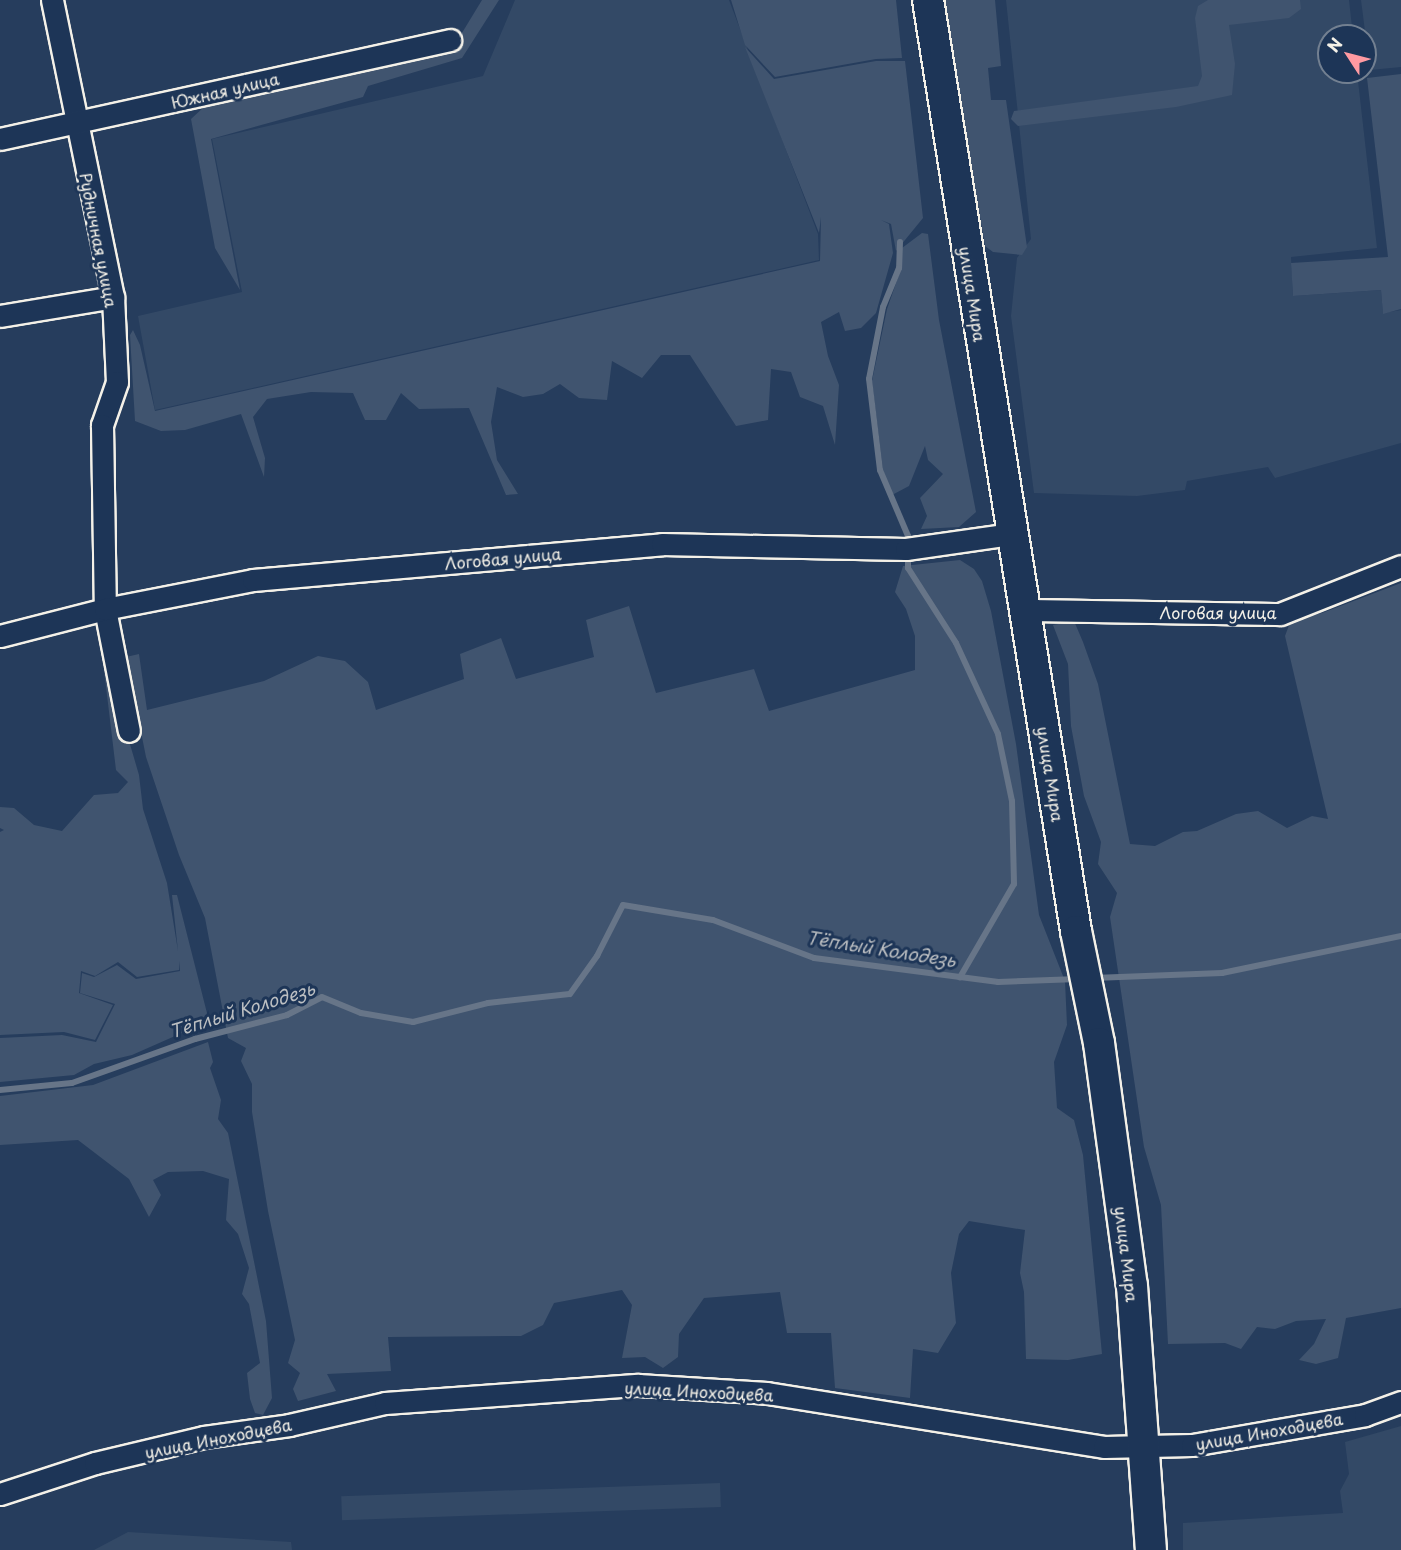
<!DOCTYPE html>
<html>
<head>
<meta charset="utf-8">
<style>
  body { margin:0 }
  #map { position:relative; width:1401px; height:1550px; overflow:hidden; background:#263d5d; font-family:"Playpen Sans",sans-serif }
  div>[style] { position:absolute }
  .built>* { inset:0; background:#334966; transform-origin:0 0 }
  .green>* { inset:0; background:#40546f }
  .stream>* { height:6px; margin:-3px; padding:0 3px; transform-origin:3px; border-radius:3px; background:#677588 }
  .roads { filter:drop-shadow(2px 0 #f4f1e8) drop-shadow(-2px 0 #f4f1e8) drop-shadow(0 2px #f4f1e8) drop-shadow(0 -2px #f4f1e8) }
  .street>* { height:21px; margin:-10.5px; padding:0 10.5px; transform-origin:10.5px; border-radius:10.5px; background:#1d3557 }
  .secondary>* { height:30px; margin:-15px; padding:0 15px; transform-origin:15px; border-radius:15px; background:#1d3557 }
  span { translate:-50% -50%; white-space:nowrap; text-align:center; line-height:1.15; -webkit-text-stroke:6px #1d3557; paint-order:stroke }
  .street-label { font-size:16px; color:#f4f1e8 }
  .water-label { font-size:18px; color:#bcbfc2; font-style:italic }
  .north { position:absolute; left:1317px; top:24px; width:60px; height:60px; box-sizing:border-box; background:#1d3557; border:2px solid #738091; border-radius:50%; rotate:306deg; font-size:16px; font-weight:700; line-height:24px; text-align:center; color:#f4f1e8 }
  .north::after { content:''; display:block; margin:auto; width:21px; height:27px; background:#ff9aa2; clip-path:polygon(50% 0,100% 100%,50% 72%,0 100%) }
</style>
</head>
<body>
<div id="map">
  <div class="built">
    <div style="clip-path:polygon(515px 0,729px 0,818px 234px,819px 260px,155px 410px,138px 316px,242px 292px,212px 139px,483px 76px)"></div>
    <div style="clip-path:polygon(1006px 0,1349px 0,1353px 36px,1329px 36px,1329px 72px,1357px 72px,1377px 248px,1291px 257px,1293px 296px,1381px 290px,1383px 313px,1401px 310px,1401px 443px,1275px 478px,1268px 467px,1187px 481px,1185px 490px,1137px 496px,1034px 493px,1011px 316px,1017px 258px,1031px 239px)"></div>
    <div style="clip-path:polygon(1361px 0,1401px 0,1401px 67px,1370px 70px)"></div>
    <div style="clip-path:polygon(1401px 1426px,1401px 1550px,1183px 1550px,1183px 1523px,1343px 1513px,1340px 1491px,1349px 1474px,1345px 1442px)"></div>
    <div style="left:720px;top:1483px;width:24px;height:379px;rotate:88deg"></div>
    <div style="clip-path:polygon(128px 1532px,291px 1542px,292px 1550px,94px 1550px)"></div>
  </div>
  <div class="green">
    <div style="clip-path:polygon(482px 0,499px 0,462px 58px,368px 86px,363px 97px,211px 139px,240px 290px,215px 248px,191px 119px,205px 106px,454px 46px)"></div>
    <div style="clip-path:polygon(731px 0,896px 0,902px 58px,876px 59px,775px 77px,745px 45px)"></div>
    <div style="clip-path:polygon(943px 0,995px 0,1001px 66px,988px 68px,991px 100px,1006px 100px,1027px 247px,1022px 255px,993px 252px,985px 246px)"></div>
    <div style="clip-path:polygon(1208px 0,1300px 0,1301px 9px,1289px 18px,1229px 25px,1235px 64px,1232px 95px,1176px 107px,1018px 126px,1011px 119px,1014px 111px,1198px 86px,1202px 76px,1195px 18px,1198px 6px)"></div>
    <div style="clip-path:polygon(745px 47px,774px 79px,876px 61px,905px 61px,923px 218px,896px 251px,891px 224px,881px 220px,889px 224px,893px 253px,876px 313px,861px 328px,845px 331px,839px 312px,821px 322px,828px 356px,839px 385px,835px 445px,823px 406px,800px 397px,791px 372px,771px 369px,768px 420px,736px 426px,690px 355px,661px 355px,642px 378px,612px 361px,607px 400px,579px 398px,560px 384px,543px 394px,523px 397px,497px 387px,491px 422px,497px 460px,518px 494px,506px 495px,469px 408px,419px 409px,401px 393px,386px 420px,365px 420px,353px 393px,311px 392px,267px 399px,253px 417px,265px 458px,264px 477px,241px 414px,185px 430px,161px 431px,135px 421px,130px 335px,133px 330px,140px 345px,155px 411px,820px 261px,821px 217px,819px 233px)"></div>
    <div style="clip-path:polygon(1401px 74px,1401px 309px,1383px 314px,1381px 290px,1293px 296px,1291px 263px,1388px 257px,1367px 78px)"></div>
    <div style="clip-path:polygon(922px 233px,928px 234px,939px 320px,976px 512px,959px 527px,921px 529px,927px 516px,920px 498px,943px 474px,928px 460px,925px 446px,909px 486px,892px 495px,883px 470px,872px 381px,887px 309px,901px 269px,902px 248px)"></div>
    <div style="clip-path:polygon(960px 560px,974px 569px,982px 581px,991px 611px,1016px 744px,1039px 915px,1065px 981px,1067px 1025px,1054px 1062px,1057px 1108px,1074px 1120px,1083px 1155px,1102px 1354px,1068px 1360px,1026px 1359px,1024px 1292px,1020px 1273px,1025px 1230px,969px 1221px,959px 1234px,951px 1273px,956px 1323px,938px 1353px,913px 1349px,910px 1398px,835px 1388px,831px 1333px,787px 1333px,780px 1292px,704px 1298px,679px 1334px,678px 1357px,663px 1368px,645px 1357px,622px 1358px,632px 1305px,622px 1290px,554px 1303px,543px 1325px,521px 1336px,388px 1337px,391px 1371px,327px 1374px,336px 1391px,298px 1401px,293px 1389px,300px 1373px,288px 1363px,295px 1340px,268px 1211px,252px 1112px,252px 1084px,241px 1061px,246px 1048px,228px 1038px,205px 918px,179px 855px,146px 757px,126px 657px,139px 654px,147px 710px,264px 681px,318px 656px,345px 661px,368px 682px,376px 710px,464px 679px,460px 654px,501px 638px,516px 679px,594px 657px,586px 620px,629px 606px,656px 693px,754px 669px,769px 711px,915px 670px,915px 636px,906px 609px,895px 592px,903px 566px)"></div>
    <div style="clip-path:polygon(1401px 583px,1401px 1308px,1346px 1318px,1338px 1358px,1316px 1364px,1299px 1360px,1314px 1344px,1326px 1319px,1296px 1321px,1275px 1329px,1257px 1327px,1241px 1349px,1225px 1343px,1168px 1344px,1161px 1205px,1144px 1147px,1110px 917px,1117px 893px,1098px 864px,1101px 842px,1084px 796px,1071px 726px,1068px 664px,1053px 625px,1074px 621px,1083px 642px,1098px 684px,1130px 844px,1155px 846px,1183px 832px,1197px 831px,1236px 814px,1258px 811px,1287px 828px,1312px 816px,1328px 819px,1285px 636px,1291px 620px,1322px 613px)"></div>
    <div style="clip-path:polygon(101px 645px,139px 775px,143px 809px,167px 883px,178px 951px,172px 895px,177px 895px,209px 1021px,132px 1055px,94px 1064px,74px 1075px,0 1082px,0 1038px,62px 1035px,96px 1042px,115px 1004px,80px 993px,82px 973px,94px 977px,117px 965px,136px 979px,180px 971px,179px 961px,179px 970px,137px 977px,118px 962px,95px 976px,81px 971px,79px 993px,113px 1005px,95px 1040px,64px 1032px,0 1035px,0 832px,4px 830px,0 828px,0 807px,14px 808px,34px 825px,62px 831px,94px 795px,118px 793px,128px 782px,116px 770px)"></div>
    <div style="clip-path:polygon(208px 1042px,213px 1062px,210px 1068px,221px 1100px,218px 1119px,228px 1133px,266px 1321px,272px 1398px,263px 1415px,255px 1413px,250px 1399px,247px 1373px,260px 1363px,249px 1304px,242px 1294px,249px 1268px,238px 1234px,226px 1220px,229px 1179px,203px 1171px,168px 1172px,153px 1180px,161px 1195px,149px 1217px,129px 1179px,78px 1140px,0 1145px,0 1096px,93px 1085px)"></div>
  </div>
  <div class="stream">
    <div style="left:900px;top:242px;width:26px;rotate:92deg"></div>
    <div style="left:899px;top:268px;width:42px;rotate:112.3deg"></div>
    <div style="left:883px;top:307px;width:73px;rotate:101deg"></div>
    <div style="left:869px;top:379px;width:92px;rotate:83.1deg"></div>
    <div style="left:880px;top:470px;width:72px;rotate:67deg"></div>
    <div style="left:908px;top:536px;width:32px;rotate:90deg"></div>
    <div style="left:908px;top:568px;width:89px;rotate:57.4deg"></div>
    <div style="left:956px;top:643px;width:100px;rotate:65.2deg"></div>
    <div style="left:998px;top:734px;width:68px;rotate:78.2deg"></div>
    <div style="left:1012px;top:801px;width:83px;rotate:88.6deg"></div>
    <div style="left:1014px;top:884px;width:108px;rotate:120.1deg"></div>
    <div style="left:1094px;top:978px;width:128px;rotate:-2.2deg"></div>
    <div style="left:1222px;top:973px;width:183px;rotate:-11.7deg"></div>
    <div style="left:0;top:1090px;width:72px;rotate:-5.6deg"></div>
    <div style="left:72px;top:1083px;width:131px;rotate:-19.7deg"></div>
    <div style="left:195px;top:1039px;width:95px;rotate:-14.6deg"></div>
    <div style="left:287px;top:1015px;width:39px;rotate:-27deg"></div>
    <div style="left:322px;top:997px;width:42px;rotate:22.3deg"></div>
    <div style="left:361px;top:1013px;width:53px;rotate:9.8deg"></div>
    <div style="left:413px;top:1022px;width:77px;rotate:-14.2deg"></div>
    <div style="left:488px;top:1003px;width:82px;rotate:-6.3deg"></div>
    <div style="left:570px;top:994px;width:47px;rotate:-54.6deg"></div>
    <div style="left:597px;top:956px;width:57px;rotate:-63deg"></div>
    <div style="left:623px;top:905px;width:91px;rotate:9.5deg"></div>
    <div style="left:713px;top:920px;width:108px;rotate:20.6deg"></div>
    <div style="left:814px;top:958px;width:186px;rotate:7.4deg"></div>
    <div style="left:998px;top:982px;width:80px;rotate:-2.1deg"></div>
  </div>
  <div class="roads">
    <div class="street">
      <div style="left:52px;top:0;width:303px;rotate:78.4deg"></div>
      <div style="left:113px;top:297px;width:85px;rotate:87.3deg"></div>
      <div style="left:117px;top:382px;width:46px;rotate:109.2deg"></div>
      <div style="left:102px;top:425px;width:184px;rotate:89.1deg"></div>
      <div style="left:105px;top:609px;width:124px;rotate:78.9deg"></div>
      <div style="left:0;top:139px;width:461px;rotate:-12.4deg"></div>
      <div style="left:0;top:316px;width:115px;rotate:-9.5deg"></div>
      <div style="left:1025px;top:610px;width:255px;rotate:0.9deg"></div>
      <div style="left:1280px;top:614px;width:130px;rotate:-21.6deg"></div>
      <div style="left:0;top:636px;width:108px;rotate:-14.4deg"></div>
      <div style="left:105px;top:609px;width:151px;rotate:-11.1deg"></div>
      <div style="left:253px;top:580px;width:411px;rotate:-5deg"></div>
      <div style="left:662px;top:544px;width:244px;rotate:1.2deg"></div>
      <div style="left:906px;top:549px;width:107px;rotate:-8.1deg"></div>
      <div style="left:0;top:1494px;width:100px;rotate:-18.1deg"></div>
      <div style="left:95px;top:1463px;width:112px;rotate:-13.4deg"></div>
      <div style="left:204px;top:1437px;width:86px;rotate:-8deg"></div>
      <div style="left:289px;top:1425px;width:98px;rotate:-12.9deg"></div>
      <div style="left:385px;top:1403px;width:254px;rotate:-4.1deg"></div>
      <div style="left:638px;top:1385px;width:129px;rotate:3.5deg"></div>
      <div style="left:767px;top:1393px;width:341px;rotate:9.1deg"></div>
      <div style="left:1104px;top:1447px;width:88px;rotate:-1.3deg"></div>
      <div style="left:1192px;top:1445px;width:176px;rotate:-9.8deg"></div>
      <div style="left:1365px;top:1415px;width:38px;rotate:-20deg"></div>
    </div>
    <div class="secondary">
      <div style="left:928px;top:0;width:943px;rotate:80.97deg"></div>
      <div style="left:1076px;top:931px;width:114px;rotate:78.4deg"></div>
      <div style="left:1099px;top:1043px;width:245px;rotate:82.3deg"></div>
      <div style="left:1132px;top:1286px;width:265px;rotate:85.9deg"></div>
    </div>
  </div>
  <div class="street-label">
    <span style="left:225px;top:90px;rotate:-13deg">Южная улица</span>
    <span style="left:99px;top:240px;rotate:79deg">Рудничная улица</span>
    <span style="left:973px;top:294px;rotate:81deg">улица Мира</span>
    <span style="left:503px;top:558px;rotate:-5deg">Логовая улица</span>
    <span style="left:1218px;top:612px">Логовая улица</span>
    <span style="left:1051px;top:774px;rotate:81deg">улица Мира</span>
    <span style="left:1127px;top:1254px;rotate:83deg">улица Мира</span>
    <span style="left:699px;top:1391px;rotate:3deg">улица Иноходцева</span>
    <span style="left:1269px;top:1431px;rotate:-10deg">улица Иноходцева</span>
    <span style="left:218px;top:1438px;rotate:-11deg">улица Иноходцева</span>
  </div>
  <div class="water-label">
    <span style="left:881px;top:949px;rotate:9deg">Тёплый Колодезь</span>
    <span style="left:242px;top:1010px;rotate:-17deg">Тёплый Колодезь</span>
  </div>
  <div class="north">N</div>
</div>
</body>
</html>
